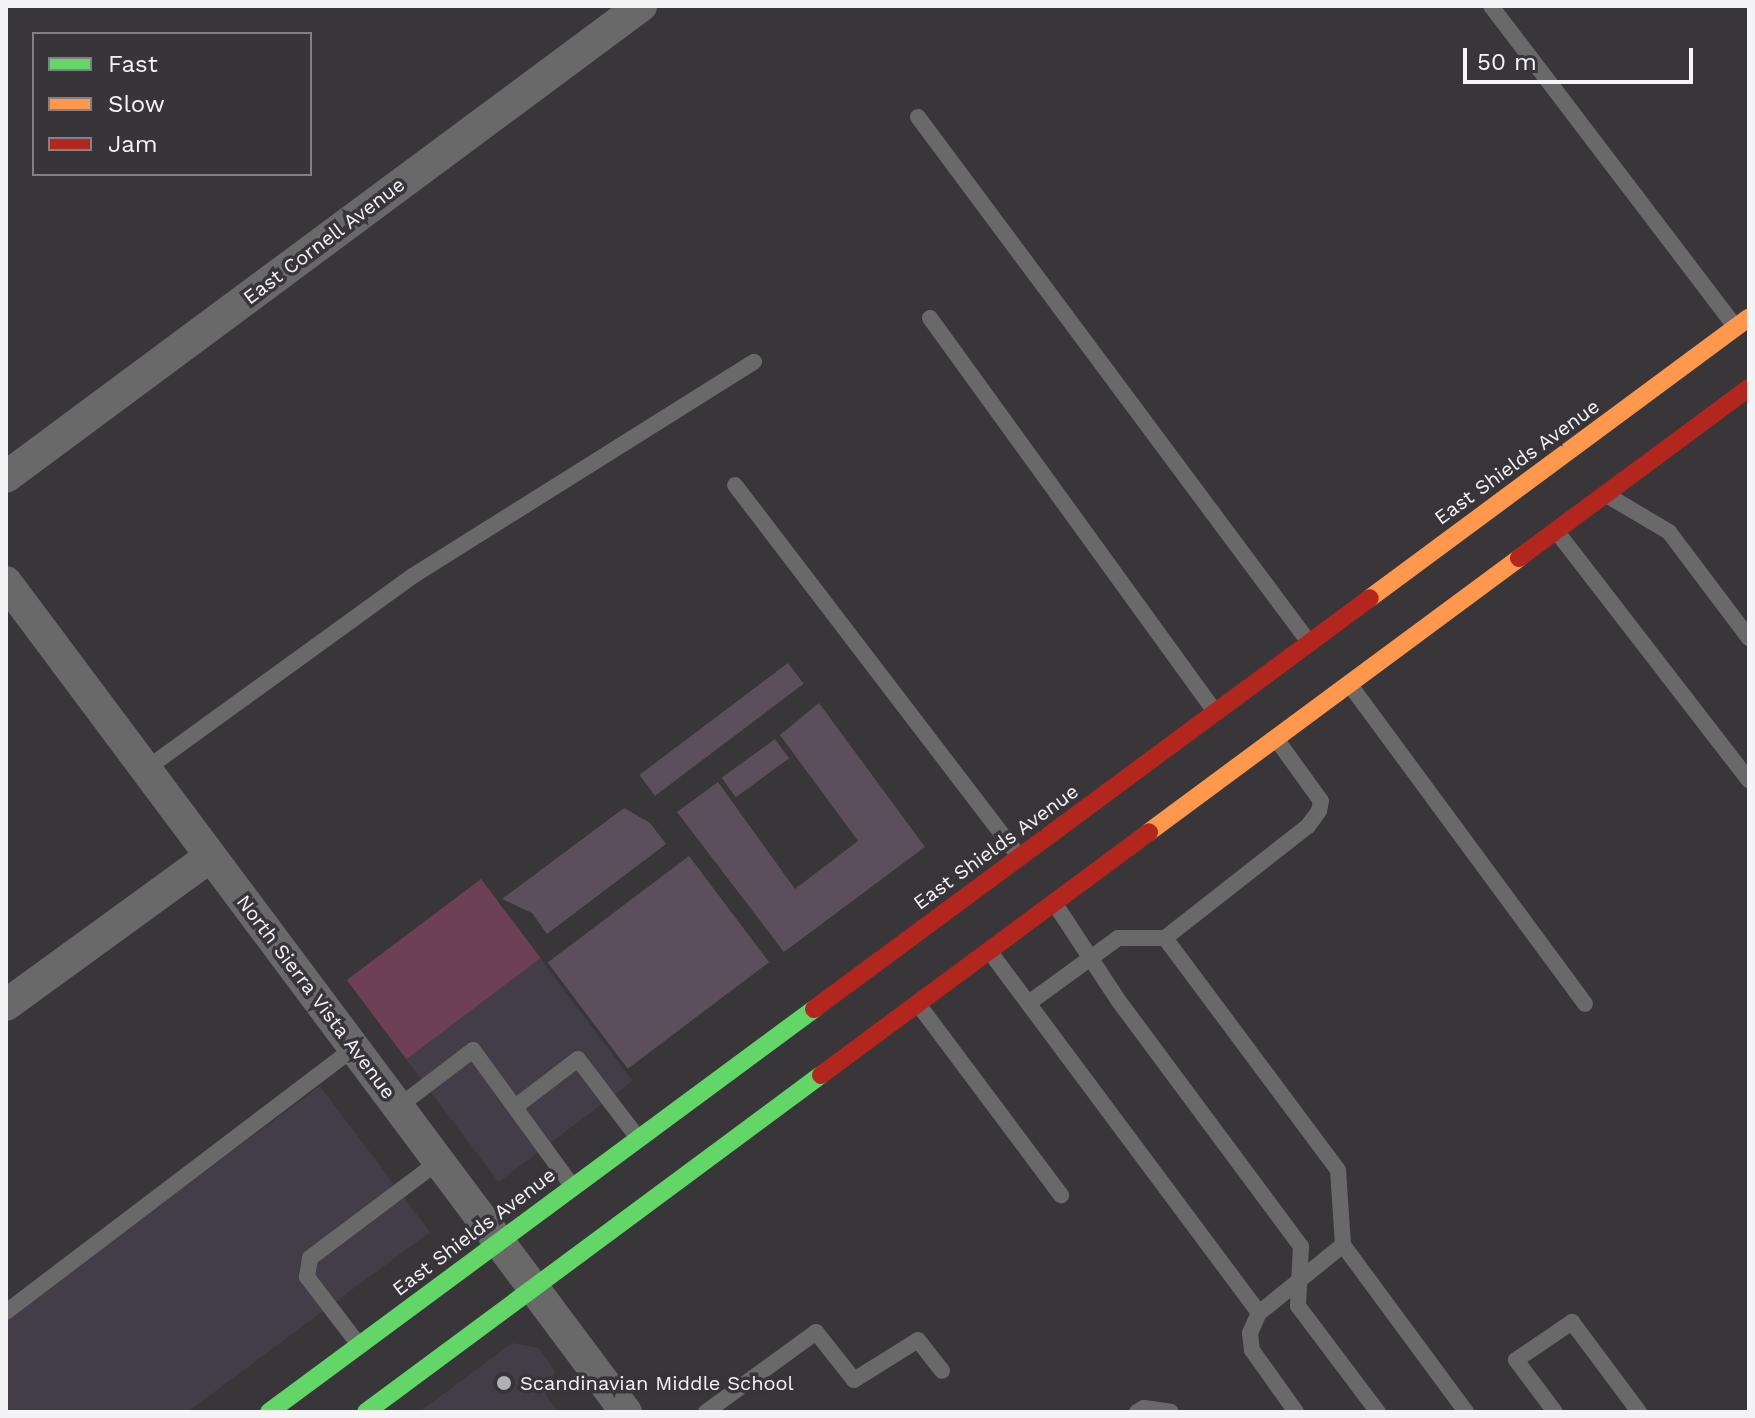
<!DOCTYPE html>
<html>
<head>
<meta charset="utf-8">
<style>
  body { margin:0 }
  #map { position:relative; width:1755px; height:1418px; overflow:hidden; background:#383639; font-family:"Work Sans",sans-serif }
  div>[style] { position:absolute }
  .built>* { inset:0; background:#423d46; transform-origin:0 0 }
  .green>* { inset:0; background:#6e4056; transform-origin:0 0 }
  .building>* { inset:0; background:#5b4f5b; transform-origin:0 0 }
  .lane>* { height:16px; margin:-8px; padding:0 8px; transform-origin:8px; border-radius:8px; background:#69696a }
  .street>* { height:32px; margin:-16px; padding:0 16px; transform-origin:16px; border-radius:16px; background:#69696a }
  .fast>* { height:18px; margin:-9px; padding:0 9px; transform-origin:9px; border-radius:9px; background:#63d668 }
  .slow>* { height:18px; margin:-9px; padding:0 9px; transform-origin:9px; border-radius:9px; background:#ff974d }
  .jam>* { height:18px; margin:-9px; padding:0 9px; transform-origin:9px; border-radius:9px; background:#b3261e }
  .dots>* { width:22px; height:22px; translate:-50% -50%; box-sizing:border-box; border:4px solid #38353a; border-radius:50% }
  span { translate:-50% -50%; white-space:nowrap; text-align:center; line-height:1.15; -webkit-text-stroke:7px #38353a; paint-order:stroke }
  .street-label { font-size:20px; color:#f4f3f6 }
  .poi-label { font-size:20px; color:#f4f3f6 }
  .left { translate:0 -50%; text-align:left }
  .frame { position:absolute; inset:0; border:8px solid #f4f3f6; pointer-events:none }
  .legend { position:absolute; left:32px; top:32px; width:280px; height:144px; box-sizing:border-box; background:#38353a; border:2px solid #838185; margin:0; padding:10px 14px; list-style:none; font-size:24px; color:#f4f3f6 }
  .legend li { display:flex; align-items:center; gap:16px; height:40px }
  .legend b { width:40px; border:2px solid #838185 }
  .scale { position:absolute; left:1463px; top:48px; width:230px; height:36px; box-sizing:border-box; border:4px solid #f4f3f6; border-top:0; padding-left:10px; font-size:24px; line-height:28px; white-space:nowrap; color:#f4f3f6; -webkit-text-stroke:6px #38353a; paint-order:stroke }
</style>
</head>
<body>
<div id="map">
  <div class="built">
    <div style="left:540px;top:958px;width:154px;height:168px;rotate:53deg"></div>
    <div style="clip-path:polygon(320px 1086px,430px 1232px,187px 1412px,6px 1412px,6px 1319px)"></div>
    <div style="clip-path:polygon(512px 1343px,539px 1348px,555px 1371px,546px 1395px,558px 1412px,419px 1412px)"></div>
  </div>
  <div class="green">
    <div style="left:481px;top:879px;width:99px;height:168px;rotate:53deg"></div>
  </div>
  <div class="building">
    <div style="left:788px;top:663px;width:26px;height:186px;rotate:53deg"></div>
    <div style="clip-path:polygon(819px 703px,925px 847px,784px 952px,677px 812px,718px 782px,795px 889px,858px 841px,780px 735px)"></div>
    <div style="left:775px;top:739px;width:24px;height:66px;rotate:54deg"></div>
    <div style="clip-path:polygon(624px 808px,650px 823px,666px 844px,547px 934px,532px 913px,502px 899px)"></div>
    <div style="left:689px;top:856px;width:133px;height:177px;rotate:53deg"></div>
  </div>
  <div class="lane">
    <div style="left:1491px;top:6px;width:402px;rotate:52.7deg"></div>
    <div style="left:918px;top:117px;width:653px;rotate:53.34deg"></div>
    <div style="left:930px;top:318px;width:485px;rotate:54.1deg"></div>
    <div style="left:735px;top:485px;width:466px;rotate:52.6deg"></div>
    <div style="left:1610px;top:497px;width:69px;rotate:30.7deg"></div>
    <div style="left:1669px;top:532px;width:133px;rotate:53deg"></div>
    <div style="left:1557px;top:532px;width:314px;rotate:52.3deg"></div>
    <div style="left:1350px;top:685px;width:396px;rotate:53.6deg"></div>
    <div style="left:146px;top:769px;width:327px;rotate:-35.9deg"></div>
    <div style="left:411px;top:577px;width:405px;rotate:-32.1deg"></div>
    <div style="left:1055px;top:904px;width:115px;rotate:56.7deg"></div>
    <div style="left:1118px;top:1000px;width:307px;rotate:53.4deg"></div>
    <div style="left:1301px;top:1246px;width:60px;rotate:92.9deg"></div>
    <div style="left:1298px;top:1306px;width:133px;rotate:53deg"></div>
    <div style="left:1165px;top:938px;width:182px;rotate:-38.1deg"></div>
    <div style="left:1308px;top:826px;width:19px;rotate:-54deg"></div>
    <div style="left:1319px;top:811px;width:10px;rotate:-79deg"></div>
    <div style="left:1321px;top:801px;width:75px;rotate:-125.8deg"></div>
    <div style="left:990px;top:952px;width:450px;rotate:53.3deg"></div>
    <div style="left:1030px;top:1002px;width:109px;rotate:-36deg"></div>
    <div style="left:1118px;top:938px;width:47px"></div>
    <div style="left:1165px;top:938px;width:289px;rotate:53.3deg"></div>
    <div style="left:1338px;top:1170px;width:75px;rotate:86.2deg"></div>
    <div style="left:1343px;top:1245px;width:207px;rotate:53.6deg"></div>
    <div style="left:918px;top:1004px;width:239px;rotate:53.2deg"></div>
    <div style="left:398px;top:1107px;width:94px;rotate:-37.2deg"></div>
    <div style="left:473px;top:1050px;width:168px;rotate:53.9deg"></div>
    <div style="left:515px;top:1107px;width:79px;rotate:-37.3deg"></div>
    <div style="left:578px;top:1059px;width:99px;rotate:52.8deg"></div>
    <div style="left:6px;top:1312px;width:437px;rotate:-37.2deg"></div>
    <div style="left:359px;top:1345px;width:86px;rotate:-127.4deg"></div>
    <div style="left:307px;top:1277px;width:19px;rotate:-81deg"></div>
    <div style="left:310px;top:1258px;width:161px;rotate:-36.9deg"></div>
    <div style="left:706px;top:1412px;width:136px;rotate:-36deg"></div>
    <div style="left:816px;top:1332px;width:61px;rotate:51.6deg"></div>
    <div style="left:854px;top:1380px;width:75px;rotate:-32deg"></div>
    <div style="left:918px;top:1340px;width:39px;rotate:52deg"></div>
    <div style="left:1137px;top:1412px;width:8px;rotate:-30deg"></div>
    <div style="left:1144px;top:1408px;width:27px;rotate:8deg"></div>
    <div style="left:1296px;top:1412px;width:76px;rotate:-125.4deg"></div>
    <div style="left:1252px;top:1350px;width:17px;rotate:-97deg"></div>
    <div style="left:1250px;top:1333px;width:22px;rotate:-66deg"></div>
    <div style="left:1259px;top:1313px;width:108px;rotate:-39deg"></div>
    <div style="left:1555px;top:1412px;width:65px;rotate:-126.9deg"></div>
    <div style="left:1516px;top:1360px;width:68px;rotate:-34.2deg"></div>
    <div style="left:1572px;top:1322px;width:112px;rotate:53.3deg"></div>
  </div>
  <div class="street">
    <div style="left:6px;top:477px;width:791px;rotate:-36.57deg"></div>
    <div style="left:6px;top:582px;width:1036px;rotate:53.24deg"></div>
    <div style="left:6px;top:1005px;width:253px;rotate:-36deg"></div>
  </div>
  <div class="fast">
    <div style="left:269px;top:1412px;width:678px;rotate:-36.48deg"></div>
    <div style="left:366px;top:1412px;width:566px;rotate:-36.53deg"></div>
  </div>
  <div class="slow">
    <div style="left:1370px;top:598px;width:471px;rotate:-36.5deg"></div>
    <div style="left:1149px;top:832px;width:460px;rotate:-36.5deg"></div>
  </div>
  <div class="jam">
    <div style="left:1519px;top:558px;width:286px;rotate:-36.5deg"></div>
    <div style="left:814px;top:1009px;width:691px;rotate:-36.47deg"></div>
    <div style="left:821px;top:1075px;width:408px;rotate:-36.5deg"></div>
  </div>
  <div class="dots">
    <div style="left:504px;top:1383px;background:#b2b1b4"></div>
  </div>
  <div class="street-label">
    <span style="left:324px;top:241px;rotate:-37deg">East Cornell Avenue</span>
    <span style="left:1517px;top:462px;rotate:-36deg">East Shields Avenue</span>
    <span style="left:996px;top:847px;rotate:-36deg">East Shields Avenue</span>
    <span style="left:316px;top:997px;rotate:53deg">North Sierra Vista Avenue</span>
    <span style="left:474px;top:1232px;rotate:-37deg">East Shields Avenue</span>
  </div>
  <div class="poi-label">
    <span class="left" style="left:520px;top:1383px">Scandinavian Middle School</span>
  </div>
  <div class="frame"></div>
  <ul class="legend">
  <li><b style="height:10px;background:#63d668"></b>Fast</li>
  <li><b style="height:10px;background:#ff974d"></b>Slow</li>
  <li><b style="height:10px;background:#b3261e"></b>Jam</li>
  </ul>
  <div class="scale">50 m</div>
</div>
</body>
</html>
